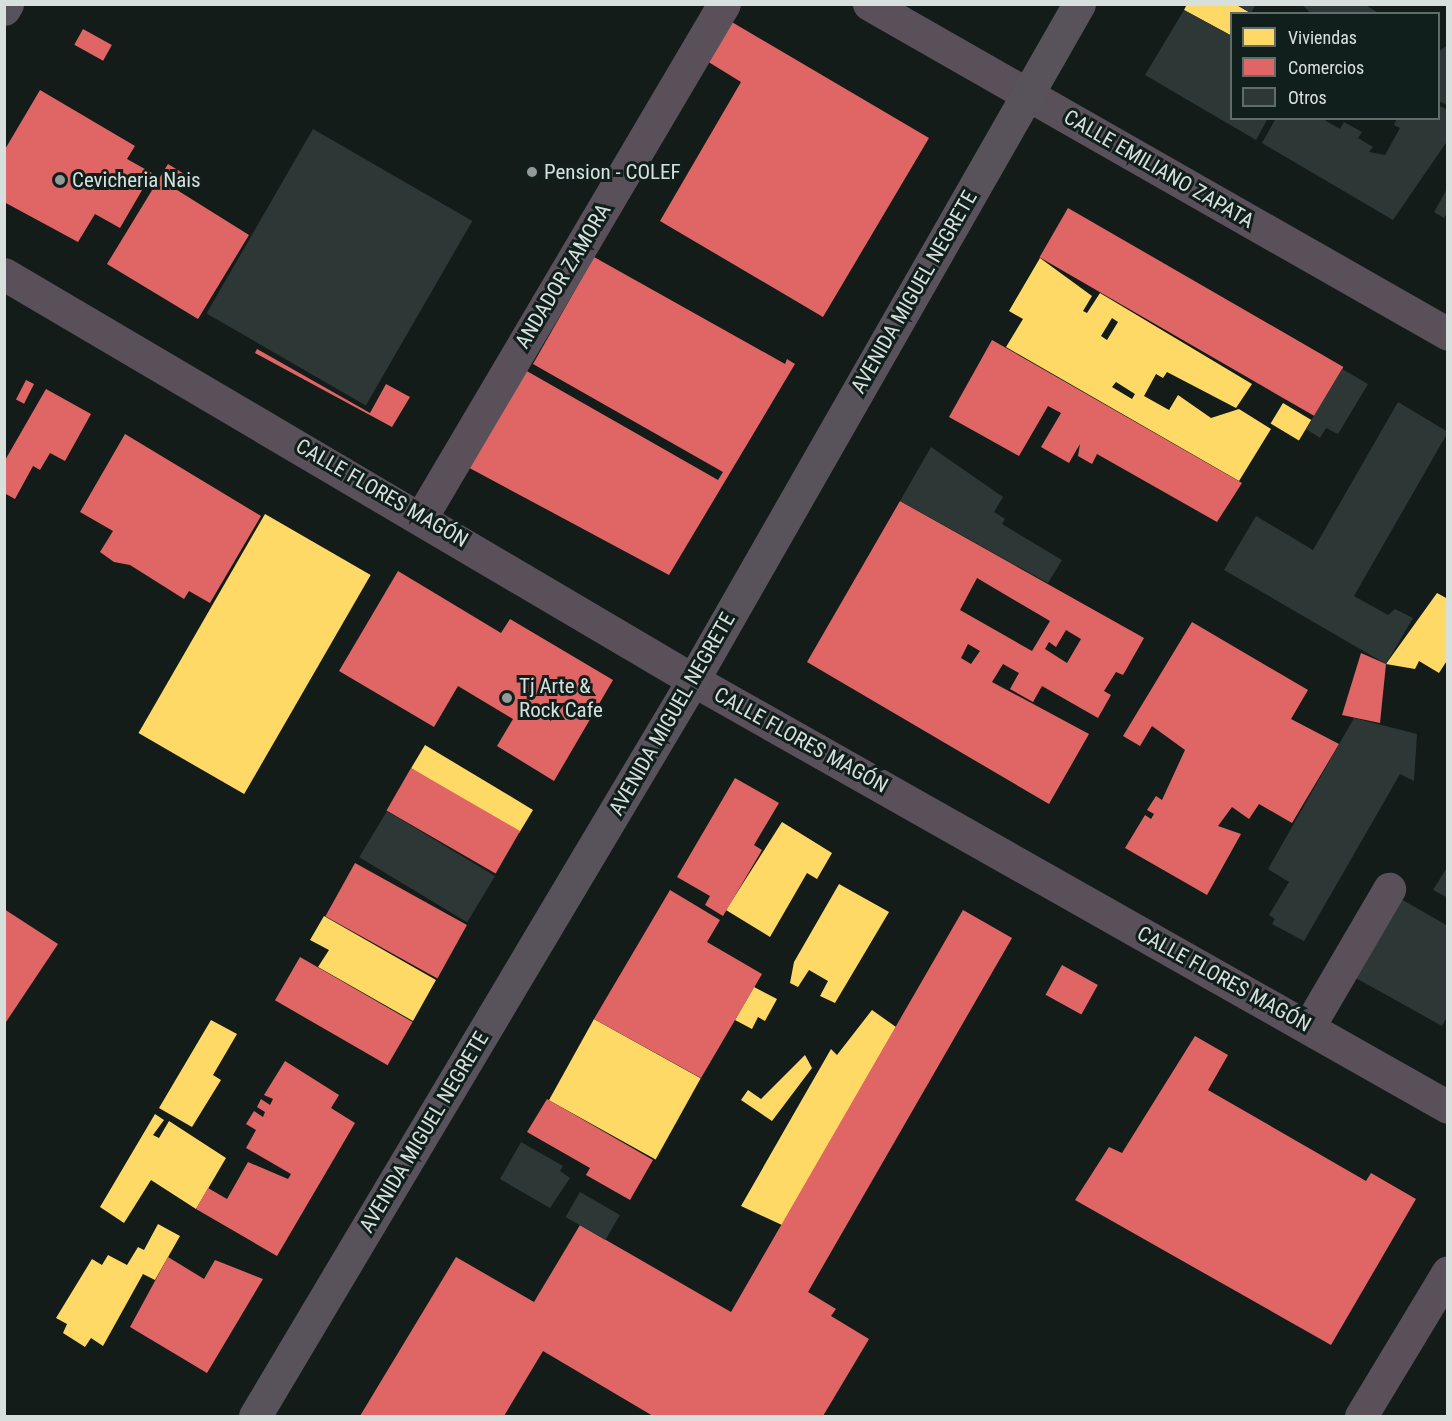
<!DOCTYPE html>
<html>
<head>
<meta charset="utf-8">
<style>
  body { margin:0 }
  #map { position:relative; width:1452px; height:1421px; overflow:hidden; background:#141c1a; font-family:"Roboto Condensed",sans-serif }
  div>[style] { position:absolute }
  .homes>* { inset:0; background:#ffd966; transform-origin:0 0 }
  .shops>* { inset:0; background:#e06666; transform-origin:0 0 }
  .building>* { inset:0; background:#2d3735; transform-origin:0 0 }
  .minor>* { height:33px; margin:-16.5px; padding:0 16.5px; transform-origin:16.5px; border-radius:16.5px; background:#595059 }
  .major>* { height:33px; margin:-16.5px; padding:0 16.5px; transform-origin:16.5px; border-radius:16.5px; background:#58525a }
  .dots>* { width:16px; height:16px; translate:-50% -50%; box-sizing:border-box; border:3px solid #111f1c; border-radius:50% }
  span { translate:-50% -50%; white-space:nowrap; text-align:center; line-height:1.15; -webkit-text-stroke:6px #111f1c; paint-order:stroke }
  .street-label { font-size:21px; color:#d7e0dd }
  .poi-label { font-size:21px; color:#d7e0dd }
  .left { translate:0 -50%; text-align:left }
  .frame { position:absolute; inset:0; border:6px solid #d7e0dd; pointer-events:none }
  .legend { position:absolute; left:1230px; top:12px; width:210px; height:108px; box-sizing:border-box; background:#111f1c; border:2px solid #606c69; margin:0; padding:8px 10px; list-style:none; font-size:18px; color:#d7e0dd }
  .legend li { display:flex; align-items:center; gap:12px; height:30px }
  .legend b { width:30px; border:2px solid #606c69 }
</style>
</head>
<body>
<div id="map">
  <div class="homes">
    <div style="clip-path:polygon(1187px 4px,1235px 4px,1252px 14px,1232px 14px,1232px 36px,1184px 10px)"></div>
    <div style="clip-path:polygon(evenodd,1040px 258px,1092px 296px,1083px 311px,1087px 313px,1100px 293px,1252px 384px,1236px 408px,1167px 372px,1163px 378px,1156px 374px,1144px 396px,1169px 410px,1178px 395px,1211px 418px,1239px 409px,1271px 429px,1239px 481px,1006px 347px,1023px 319px,1009px 311px,1040px 258px,1112px 318px,1118px 322px,1107px 340px,1101px 336px,1112px 318px,1040px 258px,1116px 382px,1135px 394px,1132px 399px,1112px 387px,1116px 382px)"></div>
    <div style="left:1283px;top:403px;width:33px;height:24px;rotate:31deg"></div>
    <div style="left:265px;top:514px;width:122px;height:253px;rotate:30deg"></div>
    <div style="clip-path:polygon(1437px 593px,1448px 599px,1448px 659px,1439px 673px,1419px 661px,1415px 669px,1386px 664px)"></div>
    <div style="left:425px;top:745px;width:126px;height:27px;rotate:31deg"></div>
    <div style="clip-path:polygon(782px 822px,832px 853px,817px 879px,807px 873px,770px 937px,726px 910px)"></div>
    <div style="clip-path:polygon(839px 884px,889px 912px,835px 1003px,820px 996px,828px 981px,809px 970px,798px 987px,790px 983px,794px 962px)"></div>
    <div style="clip-path:polygon(324px 916px,436px 980px,413px 1021px,318px 967px,329px 950px,310px 940px)"></div>
    <div style="clip-path:polygon(754px 987px,777px 999px,765px 1021px,758px 1017px,752px 1029px,735px 1020px)"></div>
    <div style="clip-path:polygon(872px 1010px,896px 1027px,782px 1225px,741px 1206px,831px 1049px,837px 1055px)"></div>
    <div style="left:594px;top:1019px;width:122px;height:93px;rotate:29deg"></div>
    <div style="clip-path:polygon(211px 1020px,237px 1034px,213px 1075px,221px 1080px,192px 1127px,159px 1108px)"></div>
    <div style="clip-path:polygon(805px 1055px,812px 1068px,772px 1121px,741px 1100px,748px 1090px,761px 1099px)"></div>
    <div style="clip-path:polygon(155px 1114px,164px 1120px,153px 1135px,159px 1138px,169px 1121px,226px 1158px,196px 1209px,151px 1180px,124px 1223px,100px 1207px)"></div>
    <div style="clip-path:polygon(158px 1224px,180px 1236px,155px 1280px,143px 1274px,103px 1346px,91px 1338px,85px 1347px,63px 1333px,67px 1324px,56px 1318px,92px 1259px,102px 1265px,108px 1255px,127px 1265px,138px 1247px,144px 1250px)"></div>
  </div>
  <div class="shops">
    <div style="clip-path:polygon(725px 18px,929px 138px,823px 317px,660px 221px,741px 82px,702px 58px)"></div>
    <div style="left:83px;top:29px;width:33px;height:18px;rotate:29deg"></div>
    <div style="clip-path:polygon(40px 90px,135px 146px,127px 159px,152px 173px,120px 228px,95px 214px,78px 242px,4px 202px,4px 151px)"></div>
    <div style="clip-path:polygon(168px 164px,186px 175px,177px 190px,249px 235px,198px 319px,107px 264px)"></div>
    <div style="left:1068px;top:208px;width:318px;height:57px;rotate:30deg"></div>
    <div style="clip-path:polygon(594px 257px,785px 364px,787px 359px,795px 364px,669px 575px,462px 464px,518px 366px,718px 480px,723px 472px,533px 364px)"></div>
    <div style="clip-path:polygon(992px 340px,1242px 483px,1217px 522px,1097px 454px,1092px 464px,1078px 456px,1080px 444px,1069px 463px,1041px 447px,1061px 413px,1048px 406px,1019px 456px,949px 417px)"></div>
    <div style="clip-path:polygon(257px 349px,370px 413px,386px 384px,410px 397px,392px 427px,255px 353px)"></div>
    <div style="left:26px;top:380px;width:9px;height:22px;rotate:27deg"></div>
    <div style="clip-path:polygon(46px 389px,91px 414px,65px 461px,50px 453px,40px 470px,33px 466px,15px 499px,4px 493px,4px 462px)"></div>
    <div style="clip-path:polygon(125px 434px,261px 516px,210px 603px,189px 591px,184px 599px,130px 565px,114px 562px,100px 552px,113px 531px,80px 512px)"></div>
    <div style="clip-path:polygon(evenodd,900px 501px,1144px 638px,1123px 675px,1116px 672px,1104px 691px,1111px 695px,1098px 718px,1042px 686px,1033px 702px,1010px 689px,1019px 673px,1003px 664px,992px 682px,1089px 734px,1049px 804px,807px 662px,900px 501px,977px 578px,1050px 621px,1032px 651px,960px 610px,977px 578px,900px 501px,1066px 630px,1081px 639px,1067px 663px,1045px 649px,1049px 642px,1056px 647px,1066px 630px,900px 501px,968px 644px,980px 651px,971px 664px,961px 658px,968px 644px)"></div>
    <div style="clip-path:polygon(398px 571px,501px 633px,510px 619px,613px 680px,554px 781px,497px 746px,513px 719px,458px 686px,434px 727px,339px 671px)"></div>
    <div style="clip-path:polygon(1192px 622px,1308px 690px,1291px 719px,1339px 744px,1292px 823px,1259px 804px,1249px 819px,1232px 807px,1218px 826px,1241px 834px,1207px 895px,1125px 848px,1145px 815px,1151px 819px,1154px 814px,1147px 810px,1156px 796px,1162px 800px,1185px 750px,1152px 726px,1140px 746px,1123px 736px)"></div>
    <div style="clip-path:polygon(1361px 653px,1386px 664px,1380px 723px,1342px 715px)"></div>
    <div style="left:411px;top:768px;width:126px;height:49px;rotate:30deg"></div>
    <div style="clip-path:polygon(735px 778px,779px 803px,754px 845px,762px 850px,723px 916px,705px 905px,710px 896px,677px 877px)"></div>
    <div style="left:355px;top:863px;width:128px;height:61px;rotate:29deg"></div>
    <div style="clip-path:polygon(670px 890px,720px 920px,707px 942px,762px 974px,701px 1078px,594px 1019px)"></div>
    <div style="clip-path:polygon(4px 909px,58px 944px,4px 1025px)"></div>
    <div style="clip-path:polygon(963px 910px,1012px 938px,808px 1292px,836px 1309px,831px 1316px,869px 1339px,823px 1416px,653px 1416px,543px 1351px,504px 1416px,360px 1416px,456px 1257px,534px 1302px,580px 1225px,731px 1312px)"></div>
    <div style="left:300px;top:957px;width:130px;height:50px;rotate:30deg"></div>
    <div style="left:1062px;top:965px;width:41px;height:34px;rotate:29deg"></div>
    <div style="clip-path:polygon(1195px 1036px,1228px 1055px,1208px 1090px,1366px 1181px,1371px 1173px,1416px 1199px,1331px 1345px,1075px 1200px,1109px 1147px,1122px 1153px)"></div>
    <div style="clip-path:polygon(285px 1061px,339px 1095px,331px 1108px,355px 1123px,277px 1256px,196px 1209px,208px 1188px,227px 1199px,248px 1162px,288px 1179px,291px 1174px,246px 1148px,256px 1130px,246px 1124px,254px 1111px,263px 1117px,265px 1112px,257px 1107px,261px 1099px,270px 1105px,273px 1099px,264px 1095px)"></div>
    <div style="clip-path:polygon(547px 1099px,653px 1160px,630px 1200px,586px 1175px,590px 1168px,527px 1132px)"></div>
    <div style="clip-path:polygon(168px 1257px,204px 1279px,215px 1260px,263px 1279px,207px 1373px,130px 1327px)"></div>
  </div>
  <div class="building">
    <div style="clip-path:polygon(1235px 4px,1256px 4px,1251px 13px)"></div>
    <div style="clip-path:polygon(1301px 4px,1364px 4px,1380px 14px,1312px 14px)"></div>
    <div style="clip-path:polygon(1184px 10px,1232px 36px,1232px 118px,1268px 118px,1256px 140px,1145px 75px)"></div>
    <div style="clip-path:polygon(1445px 47px,1448px 48px,1448px 105px,1438px 101px,1438px 52px)"></div>
    <div style="clip-path:polygon(1438px 105px,1448px 110px,1448px 140px,1393px 220px,1262px 143px,1276px 118px,1321px 118px,1340px 129px,1344px 122px,1362px 132px,1358px 138px,1373px 147px,1369px 152px,1385px 155px,1400px 128px,1394px 125px,1397px 118px,1438px 118px)"></div>
    <div style="left:313px;top:129px;width:184px;height:213px;rotate:30deg"></div>
    <div style="clip-path:polygon(1448px 187px,1448px 212px,1444px 218px,1434px 212px)"></div>
    <div style="clip-path:polygon(1342px 369px,1368px 384px,1338px 434px,1326px 428px,1320px 438px,1306px 429px)"></div>
    <div style="clip-path:polygon(1398px 402px,1448px 432px,1354px 596px,1388px 615px,1395px 609px,1413px 618px,1386px 664px,1224px 570px,1256px 516px,1313px 550px)"></div>
    <div style="clip-path:polygon(931px 447px,1003px 497px,994px 512px,1005px 519px,1002px 524px,1062px 560px,1048px 583px,900px 501px)"></div>
    <div style="clip-path:polygon(1354px 718px,1417px 734px,1414px 781px,1400px 774px,1304px 941px,1272px 924px,1275px 919px,1269px 915px,1289px 882px,1268px 869px)"></div>
    <div style="left:387px;top:811px;width:126px;height:54px;rotate:31deg"></div>
    <div style="clip-path:polygon(1448px 866px,1448px 898px,1433px 890px)"></div>
    <div style="clip-path:polygon(1399px 898px,1448px 926px,1448px 1015px,1442px 1026px,1354px 977px)"></div>
    <div style="clip-path:polygon(521px 1142px,563px 1166px,560px 1171px,570px 1178px,550px 1208px,500px 1179px)"></div>
    <div style="left:580px;top:1192px;width:46px;height:29px;rotate:30deg"></div>
  </div>
  <div class="minor">
    <div style="left:869px;top:4px;width:666px;rotate:29.68deg"></div>
    <div style="left:4px;top:274px;width:800px;rotate:30.51deg"></div>
    <div style="left:693px;top:680px;width:867px;rotate:29.49deg"></div>
    <div style="left:422px;top:516px;width:594px;rotate:-59.47deg"></div>
    <div style="left:1309px;top:1026px;width:159px;rotate:-59.7deg"></div>
    <div style="left:1361px;top:1416px;width:168px;rotate:-58.9deg"></div>
  </div>
  <div class="major">
    <div style="left:4px;top:9px;width:6px;rotate:-59deg"></div>
    <div style="left:255px;top:1416px;width:856px;rotate:-59.24deg"></div>
    <div style="left:693px;top:680px;width:778px;rotate:-60.27deg"></div>
  </div>
  <div class="dots">
    <div style="left:532px;top:172px;background:#939b99"></div>
    <div style="left:60px;top:180px;background:#939b99"></div>
    <div style="left:507px;top:698px;background:#939b99"></div>
  </div>
  <div class="street-label">
    <span style="left:1159px;top:169px;rotate:30deg">CALLE EMILIANO ZAPATA</span>
    <span style="left:563px;top:276px;rotate:-59deg">ANDADOR ZAMORA</span>
    <span style="left:914px;top:292px;rotate:-60deg">AVENIDA MIGUEL NEGRETE</span>
    <span style="left:382px;top:493px;rotate:30deg">CALLE FLORES MAGÓN</span>
    <span style="left:672px;top:714px;rotate:-60deg">AVENIDA MIGUEL NEGRETE</span>
    <span style="left:801px;top:740px;rotate:29deg">CALLE FLORES MAGÓN</span>
    <span style="left:1224px;top:979px;rotate:29deg">CALLE FLORES MAGÓN</span>
    <span style="left:424px;top:1132px;rotate:-59deg">AVENIDA MIGUEL NEGRETE</span>
  </div>
  <div class="poi-label">
    <span class="left" style="left:544px;top:172px">Pension - COLEF</span>
    <span class="left" style="left:72px;top:180px">Cevicheria Nais</span>
    <span class="left" style="left:519px;top:698px">Tj Arte &amp;<br>Rock Cafe</span>
  </div>
  <div class="frame"></div>
  <ul class="legend">
  <li><b style="height:16px;background:#ffd966"></b>Viviendas</li>
  <li><b style="height:16px;background:#e06666"></b>Comercios</li>
  <li><b style="height:16px;background:#2d3735"></b>Otros</li>
  </ul>
</div>
</body>
</html>
